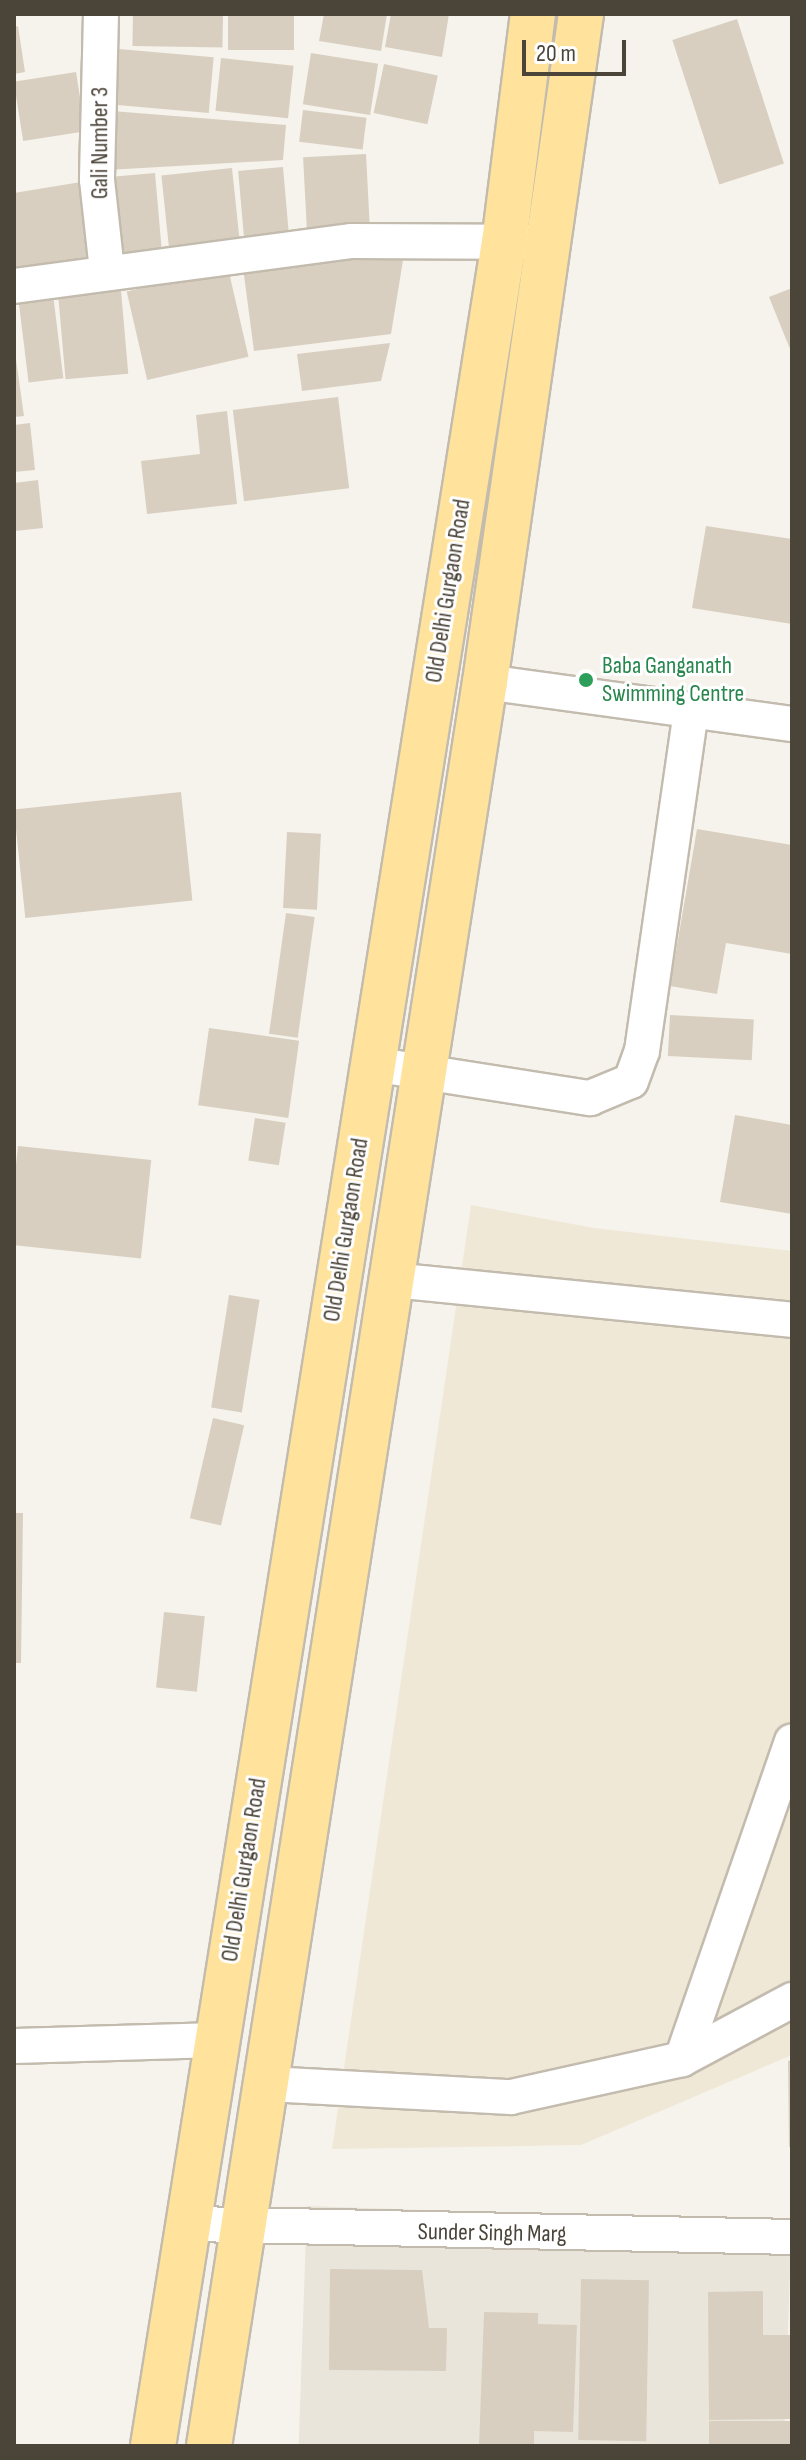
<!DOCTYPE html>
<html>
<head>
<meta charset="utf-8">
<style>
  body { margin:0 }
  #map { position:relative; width:806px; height:2460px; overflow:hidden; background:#f6f3ec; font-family:"Sofia Sans Condensed",sans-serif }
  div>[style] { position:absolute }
  .residential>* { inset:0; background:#eae5da; transform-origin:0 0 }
  .education>* { inset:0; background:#efe8d6 }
  .building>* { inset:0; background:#d8cfc1; transform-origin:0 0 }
  .roads { filter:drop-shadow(2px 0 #c2bbae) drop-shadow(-2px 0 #c2bbae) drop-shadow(0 2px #c2bbae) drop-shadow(0 -2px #c2bbae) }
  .minor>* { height:34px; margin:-17px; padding:0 17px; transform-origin:17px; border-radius:17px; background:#fff }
  .major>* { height:44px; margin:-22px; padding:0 22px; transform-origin:22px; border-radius:22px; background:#ffe39c }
  .dots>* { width:22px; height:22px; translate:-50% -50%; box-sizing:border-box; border:4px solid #fff; border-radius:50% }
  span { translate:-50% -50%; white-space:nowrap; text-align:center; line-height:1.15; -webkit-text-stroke:6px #fff; paint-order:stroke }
  .street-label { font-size:24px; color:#4b4439 }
  .leisure-label { font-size:24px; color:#27864d }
  .left { translate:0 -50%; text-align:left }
  .frame { position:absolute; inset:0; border:16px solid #4b4439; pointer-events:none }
  .scale { position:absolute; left:522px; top:40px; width:104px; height:36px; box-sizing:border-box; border:4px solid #4b4439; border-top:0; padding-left:10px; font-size:24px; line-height:28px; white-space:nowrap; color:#4b4439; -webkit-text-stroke:6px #fff; paint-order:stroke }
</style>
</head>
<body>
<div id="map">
  <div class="residential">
    <div style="left:307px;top:2206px;width:485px;height:243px;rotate:2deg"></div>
  </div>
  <div class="education">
    <div style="clip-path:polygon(471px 1205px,594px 1228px,792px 1251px,792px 2055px,581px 2145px,332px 2149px)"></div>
  </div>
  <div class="building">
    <div style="left:133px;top:14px;width:90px;height:32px;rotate:1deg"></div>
    <div style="left:228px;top:14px;width:66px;height:36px"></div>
    <div style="clip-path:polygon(324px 14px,387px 14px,381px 51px,319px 41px)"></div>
    <div style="clip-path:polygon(391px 14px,449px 14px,442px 57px,385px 47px)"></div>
    <div style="left:737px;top:19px;width:152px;height:68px;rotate:72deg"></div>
    <div style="clip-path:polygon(18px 26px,25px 72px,14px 74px,14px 27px)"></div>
    <div style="left:119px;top:49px;width:95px;height:56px;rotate:5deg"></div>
    <div style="left:311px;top:53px;width:68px;height:52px;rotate:9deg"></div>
    <div style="left:221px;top:58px;width:73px;height:53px;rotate:6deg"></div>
    <div style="left:384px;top:64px;width:55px;height:50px;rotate:12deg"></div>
    <div style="left:76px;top:72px;width:60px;height:63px;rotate:81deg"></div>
    <div style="left:303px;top:110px;width:64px;height:32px;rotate:7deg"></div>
    <div style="clip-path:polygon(112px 111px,286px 125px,283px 160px,107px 170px)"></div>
    <div style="left:366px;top:154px;width:80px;height:63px;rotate:87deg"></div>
    <div style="left:283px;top:167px;width:72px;height:45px;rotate:85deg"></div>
    <div style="left:232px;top:168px;width:77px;height:71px;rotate:84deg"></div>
    <div style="left:155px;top:173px;width:80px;height:49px;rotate:85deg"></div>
    <div style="clip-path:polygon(81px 182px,93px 260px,14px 272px,14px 193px)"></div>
    <div style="clip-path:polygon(405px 248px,391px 334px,254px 351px,242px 260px)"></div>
    <div style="left:228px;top:268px;width:91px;height:104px;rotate:77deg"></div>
    <div style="left:120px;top:279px;width:95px;height:63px;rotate:85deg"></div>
    <div style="left:52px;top:286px;width:93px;height:35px;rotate:83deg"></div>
    <div style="clip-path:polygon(792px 288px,792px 354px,769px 297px)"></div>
    <div style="clip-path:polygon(390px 343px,381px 381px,302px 391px,297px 354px)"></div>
    <div style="clip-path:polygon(14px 345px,24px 416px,14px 417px)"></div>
    <div style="left:338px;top:397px;width:92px;height:106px;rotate:83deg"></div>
    <div style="clip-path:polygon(227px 411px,237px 504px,147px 514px,141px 461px,200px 454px,196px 415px)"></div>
    <div style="clip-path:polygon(30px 423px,35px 470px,14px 472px,14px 425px)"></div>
    <div style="clip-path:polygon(38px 480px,43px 528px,15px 531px,14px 483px)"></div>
    <div style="clip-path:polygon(706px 526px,792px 539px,792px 624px,692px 608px)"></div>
    <div style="left:181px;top:792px;width:109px;height:168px;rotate:84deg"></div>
    <div style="clip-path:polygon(697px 829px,792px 845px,792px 954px,726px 943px,717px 994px,670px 986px)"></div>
    <div style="left:287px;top:832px;width:34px;height:76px;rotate:3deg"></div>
    <div style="left:286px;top:913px;width:29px;height:122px;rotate:8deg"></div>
    <div style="left:670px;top:1015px;width:84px;height:41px;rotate:3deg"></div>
    <div style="left:209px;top:1028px;width:91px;height:78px;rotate:8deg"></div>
    <div style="clip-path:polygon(735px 1115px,792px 1125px,792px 1214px,720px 1202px)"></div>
    <div style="left:255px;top:1118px;width:31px;height:43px;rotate:9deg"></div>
    <div style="left:18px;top:1146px;width:134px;height:99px;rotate:6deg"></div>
    <div style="left:229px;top:1295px;width:31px;height:114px;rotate:9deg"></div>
    <div style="left:213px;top:1418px;width:32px;height:103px;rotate:13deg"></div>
    <div style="clip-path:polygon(14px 1513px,23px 1513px,21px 1663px,14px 1663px)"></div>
    <div style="left:164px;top:1612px;width:41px;height:76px;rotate:6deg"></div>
    <div style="clip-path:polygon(792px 2060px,792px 2147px,789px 2147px,788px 2061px)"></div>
    <div style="clip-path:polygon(330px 2269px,422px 2270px,429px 2328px,447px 2328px,446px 2371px,329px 2370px)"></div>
    <div style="left:581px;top:2279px;width:68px;height:161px;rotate:1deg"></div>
    <div style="clip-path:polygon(763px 2291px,763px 2335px,792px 2335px,792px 2419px,709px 2420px,708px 2292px)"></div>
    <div style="clip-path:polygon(484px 2312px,538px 2313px,538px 2324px,577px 2325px,573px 2432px,534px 2431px,534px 2446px,479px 2446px)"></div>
    <div style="left:792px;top:2421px;width:25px;height:83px;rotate:90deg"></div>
  </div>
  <div class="roads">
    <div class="minor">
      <div style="left:101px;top:14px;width:166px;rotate:91.4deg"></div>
      <div style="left:97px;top:180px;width:92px;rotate:83.7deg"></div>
      <div style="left:14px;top:286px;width:341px;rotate:-7.6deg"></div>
      <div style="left:352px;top:241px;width:175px;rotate:0.3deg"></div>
      <div style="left:485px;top:682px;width:310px;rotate:7.8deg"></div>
      <div style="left:372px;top:1064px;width:221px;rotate:8.9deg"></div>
      <div style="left:590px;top:1098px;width:44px;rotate:-22.5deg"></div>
      <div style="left:631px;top:1081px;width:32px;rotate:-70deg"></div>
      <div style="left:642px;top:1051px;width:343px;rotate:-81.8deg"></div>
      <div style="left:393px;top:1280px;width:401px;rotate:5.7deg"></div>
      <div style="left:14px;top:2046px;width:203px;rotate:-1.7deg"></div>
      <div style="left:682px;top:2059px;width:336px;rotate:-70.9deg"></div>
      <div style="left:268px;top:2084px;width:243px;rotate:3.1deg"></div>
      <div style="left:511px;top:2097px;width:175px;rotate:-12.5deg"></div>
      <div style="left:682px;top:2059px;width:125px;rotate:-28.2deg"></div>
      <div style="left:193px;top:2224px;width:599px;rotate:1.24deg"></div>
    </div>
    <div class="major">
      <div style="left:153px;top:2446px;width:2231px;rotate:-80.95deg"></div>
      <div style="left:504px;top:243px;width:231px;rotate:-82.8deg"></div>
      <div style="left:209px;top:2446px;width:1785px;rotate:-81.11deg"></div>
      <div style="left:485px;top:682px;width:675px;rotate:-81.82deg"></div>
    </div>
  </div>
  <div class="dots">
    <div style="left:586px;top:680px;background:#2e9e5b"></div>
  </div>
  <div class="street-label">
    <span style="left:100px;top:143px;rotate:-90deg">Gali Number 3</span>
    <span style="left:448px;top:591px;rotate:-81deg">Old Delhi Gurgaon Road</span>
    <span style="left:346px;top:1230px;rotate:-81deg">Old Delhi Gurgaon Road</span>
    <span style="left:244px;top:1870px;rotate:-81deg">Old Delhi Gurgaon Road</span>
    <span style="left:492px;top:2233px;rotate:1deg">Sunder Singh Marg</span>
  </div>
  <div class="leisure-label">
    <span class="left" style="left:602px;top:680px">Baba Ganganath<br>Swimming Centre</span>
  </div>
  <div class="frame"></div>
  <div class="scale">20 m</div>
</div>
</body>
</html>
